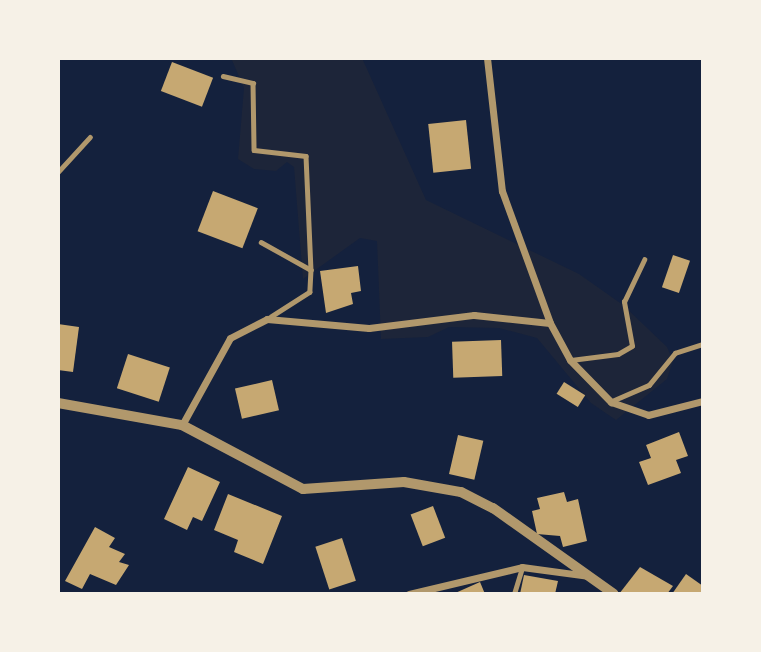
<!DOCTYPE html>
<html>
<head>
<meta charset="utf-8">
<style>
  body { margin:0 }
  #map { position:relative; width:761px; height:652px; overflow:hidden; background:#14213d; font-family:"Noto Sans",sans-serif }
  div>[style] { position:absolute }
  .green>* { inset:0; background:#1d2539 }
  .building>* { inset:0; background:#c6a872; transform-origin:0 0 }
  .service>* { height:4.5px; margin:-2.25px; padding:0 2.25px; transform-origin:2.25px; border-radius:2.25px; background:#b1986c }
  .minor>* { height:7px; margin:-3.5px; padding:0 3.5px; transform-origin:3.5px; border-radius:3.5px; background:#b1986c }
  .tertiary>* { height:10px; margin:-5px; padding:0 5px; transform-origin:5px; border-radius:5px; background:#b1986c }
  span { translate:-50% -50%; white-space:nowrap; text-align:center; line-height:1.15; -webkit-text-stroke:5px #f6f1e7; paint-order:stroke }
  .frame { position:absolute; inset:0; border:60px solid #f6f1e7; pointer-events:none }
</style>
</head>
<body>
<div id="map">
  <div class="green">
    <div style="clip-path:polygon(231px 58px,362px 58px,426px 200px,579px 274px,623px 305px,667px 347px,673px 361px,667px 379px,616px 420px,591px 403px,537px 338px,499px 328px,449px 327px,428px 337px,381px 339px,377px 241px,360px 238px,303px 279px,294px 167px,287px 162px,276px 171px,254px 169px,238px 159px,244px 88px)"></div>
  </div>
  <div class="building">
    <div style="left:172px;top:62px;width:44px;height:31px;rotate:21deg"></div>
    <div style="left:466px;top:120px;width:49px;height:38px;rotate:84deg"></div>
    <div style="left:213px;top:191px;width:48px;height:43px;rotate:21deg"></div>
    <div style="left:673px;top:255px;width:18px;height:34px;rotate:19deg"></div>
    <div style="clip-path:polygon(358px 266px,361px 291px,351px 293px,353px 304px,326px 313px,320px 271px)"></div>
    <div style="clip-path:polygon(58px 324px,79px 327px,73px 372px,58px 370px)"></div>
    <div style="left:501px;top:340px;width:36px;height:49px;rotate:88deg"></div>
    <div style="left:128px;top:354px;width:44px;height:36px;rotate:18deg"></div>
    <div style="left:272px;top:380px;width:31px;height:38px;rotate:77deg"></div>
    <div style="left:564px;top:382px;width:25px;height:14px;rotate:32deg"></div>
    <div style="clip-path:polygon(679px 432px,688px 456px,676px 460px,681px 473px,648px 485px,639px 462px,651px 458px,646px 445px)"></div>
    <div style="left:458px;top:435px;width:26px;height:40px;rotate:13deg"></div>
    <div style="clip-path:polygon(188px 467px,220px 482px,202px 521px,193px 517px,187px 530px,164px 519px)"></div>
    <div style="clip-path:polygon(564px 492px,567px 502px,578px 499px,587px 541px,563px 547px,560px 536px,537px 534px,532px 511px,540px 509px,537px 498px)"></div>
    <div style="clip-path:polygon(228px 494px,282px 516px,263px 564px,234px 552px,238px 540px,214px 530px)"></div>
    <div style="left:433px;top:506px;width:34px;height:24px;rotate:69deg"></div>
    <div style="clip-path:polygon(95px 527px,115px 538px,109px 547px,125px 554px,119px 562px,129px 565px,116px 585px,90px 574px,82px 589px,65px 581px)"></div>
    <div style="left:342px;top:538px;width:45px;height:28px;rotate:72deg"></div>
    <div style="clip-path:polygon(640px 567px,673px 586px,667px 594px,619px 594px)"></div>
    <div style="clip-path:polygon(686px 574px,703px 586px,703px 594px,672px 594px)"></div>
    <div style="clip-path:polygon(524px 575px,558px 581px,555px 594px,520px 594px)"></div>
    <div style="clip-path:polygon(480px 582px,485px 594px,453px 594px)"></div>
  </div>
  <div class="service">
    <div style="left:223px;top:76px;width:31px;rotate:13deg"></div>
    <div style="left:253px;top:83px;width:67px;rotate:89.1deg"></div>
    <div style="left:254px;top:150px;width:52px;rotate:6.6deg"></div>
    <div style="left:306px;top:156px;width:114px;rotate:87.5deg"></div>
    <div style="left:58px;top:172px;width:47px;rotate:-47.6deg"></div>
    <div style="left:261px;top:242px;width:57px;rotate:29.2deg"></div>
    <div style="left:311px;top:270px;width:22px;rotate:93deg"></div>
    <div style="left:310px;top:292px;width:46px;rotate:147.3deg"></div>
    <div style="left:571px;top:360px;width:47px;rotate:-7.3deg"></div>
    <div style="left:618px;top:354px;width:16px;rotate:-30deg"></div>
    <div style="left:632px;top:346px;width:45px;rotate:-100.3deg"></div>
    <div style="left:624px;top:302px;width:47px;rotate:-64.5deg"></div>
    <div style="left:612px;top:401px;width:40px;rotate:-23.4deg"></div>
    <div style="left:649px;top:385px;width:41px;rotate:-50.9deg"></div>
    <div style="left:675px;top:353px;width:29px;rotate:-18deg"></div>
    <div style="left:514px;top:594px;width:27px;rotate:-73deg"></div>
  </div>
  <div class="minor">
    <div style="left:487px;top:58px;width:134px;rotate:83.6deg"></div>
    <div style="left:502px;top:191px;width:140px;rotate:70deg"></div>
    <div style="left:182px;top:425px;width:99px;rotate:-61.1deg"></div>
    <div style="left:230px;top:338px;width:42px;rotate:-27.2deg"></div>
    <div style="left:267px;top:319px;width:102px;rotate:5deg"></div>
    <div style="left:369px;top:328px;width:106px;rotate:-7.1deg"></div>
    <div style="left:474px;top:315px;width:76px;rotate:6deg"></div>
    <div style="left:550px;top:323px;width:42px;rotate:61.6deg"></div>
    <div style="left:570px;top:360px;width:59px;rotate:45.7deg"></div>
    <div style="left:611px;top:402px;width:39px;rotate:19deg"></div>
    <div style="left:648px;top:415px;width:57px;rotate:-14.3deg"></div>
    <div style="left:409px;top:594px;width:116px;rotate:-13.4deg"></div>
    <div style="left:522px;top:567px;width:68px;rotate:7.7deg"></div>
  </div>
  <div class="tertiary">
    <div style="left:58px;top:403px;width:126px;rotate:10.1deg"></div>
    <div style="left:182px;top:425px;width:137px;rotate:27.9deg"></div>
    <div style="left:303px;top:489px;width:101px;rotate:-4deg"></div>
    <div style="left:404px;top:482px;width:58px;rotate:10deg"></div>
    <div style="left:461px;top:492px;width:36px;rotate:27deg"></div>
    <div style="left:493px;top:508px;width:148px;rotate:35.4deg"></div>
  </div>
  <div class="frame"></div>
</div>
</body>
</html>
